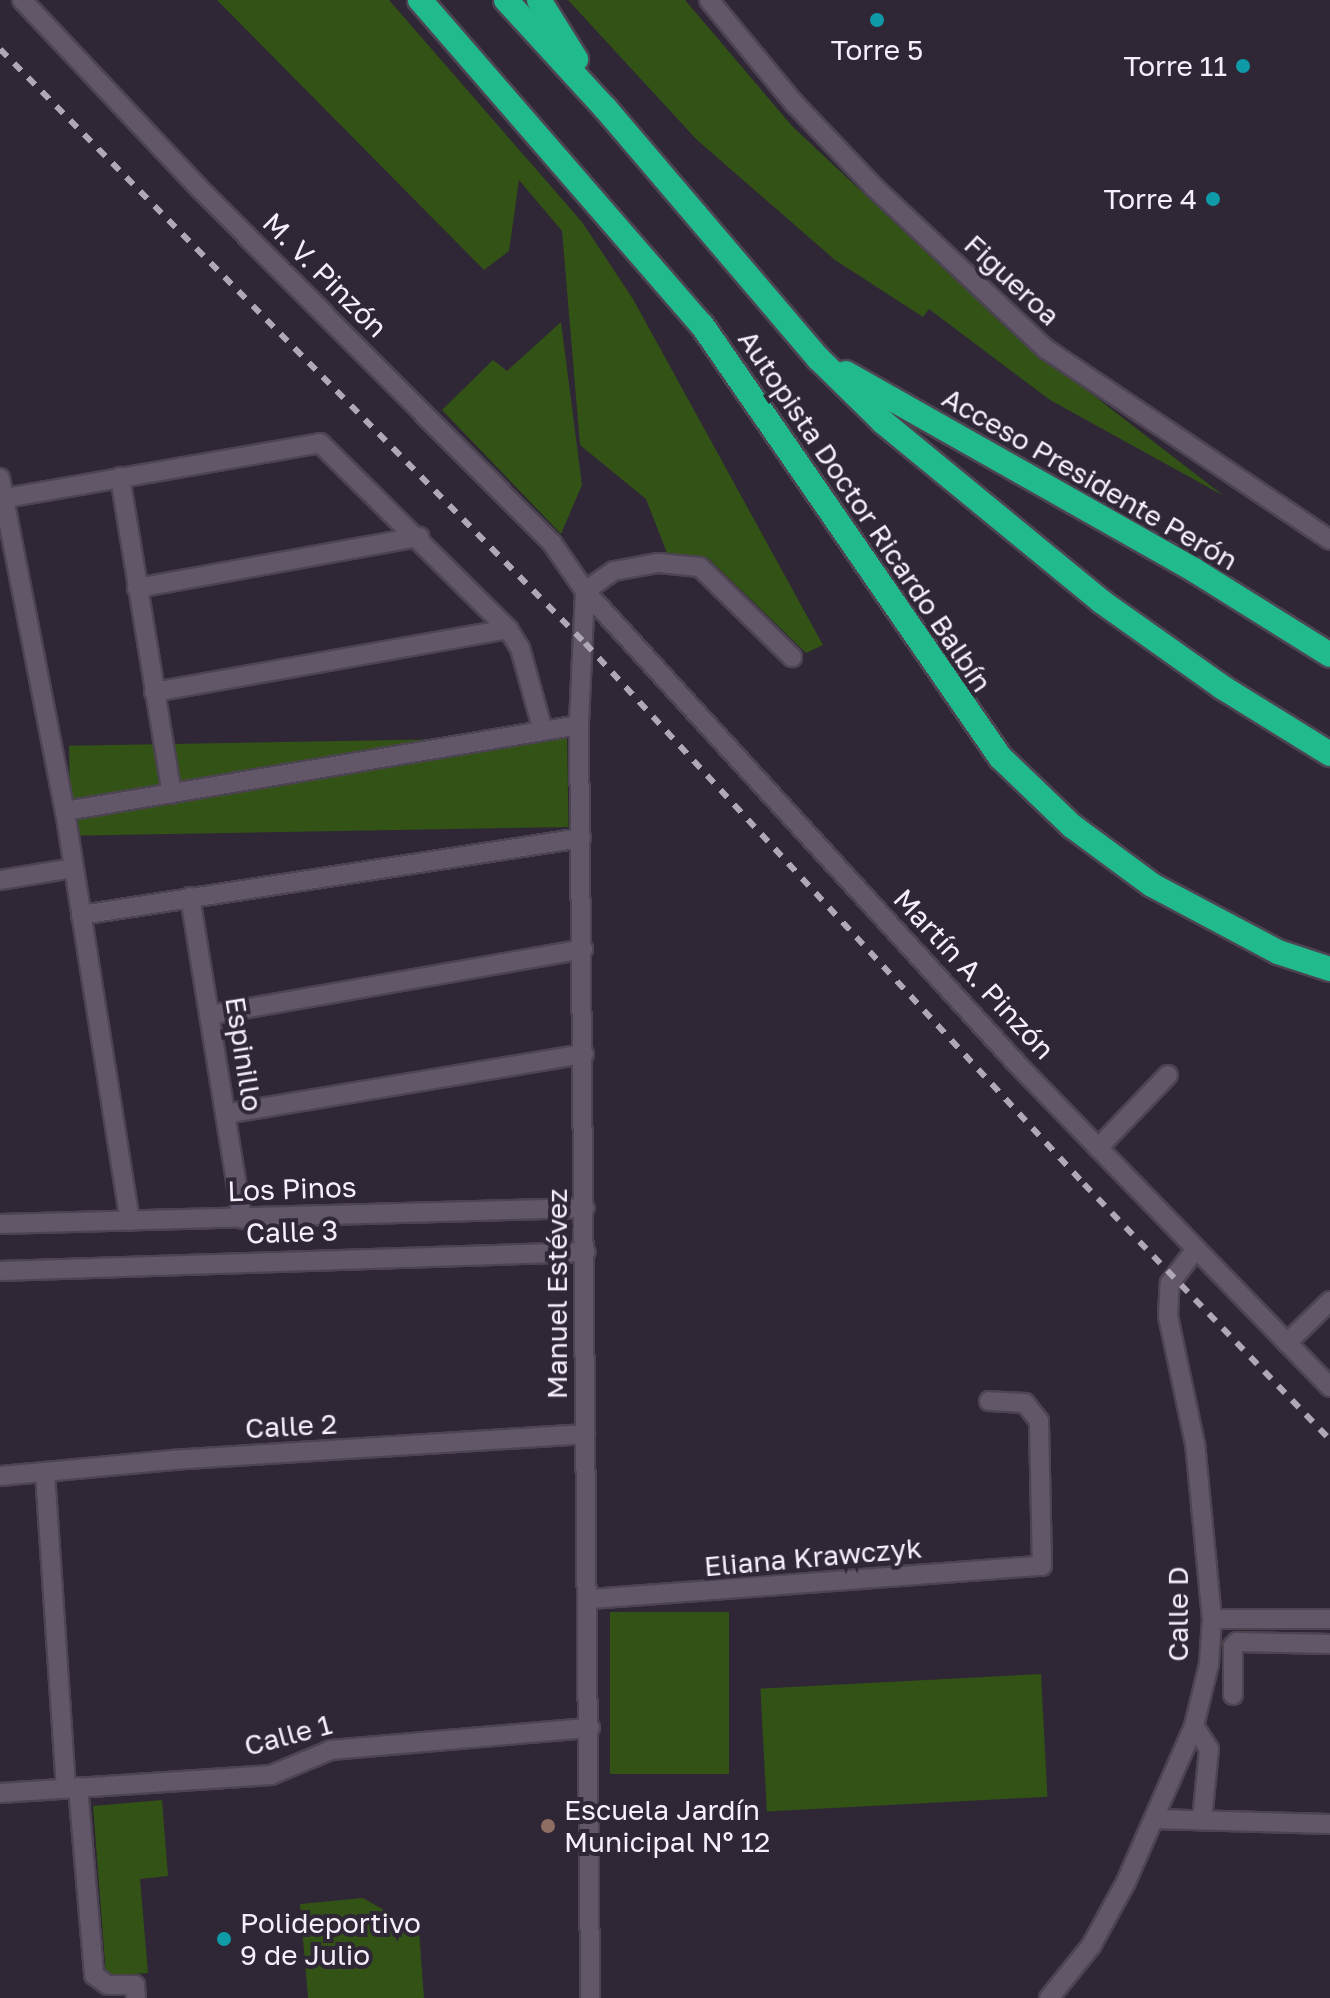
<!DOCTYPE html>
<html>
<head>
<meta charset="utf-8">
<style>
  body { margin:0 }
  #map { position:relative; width:1330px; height:1998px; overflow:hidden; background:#2f2636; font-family:"Golos Text",sans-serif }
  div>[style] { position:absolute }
  .green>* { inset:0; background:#325216; transform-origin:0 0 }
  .roads { filter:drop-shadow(2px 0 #4d4452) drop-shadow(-2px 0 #4d4452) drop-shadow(0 2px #4d4452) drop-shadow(0 -2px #4d4452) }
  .street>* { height:18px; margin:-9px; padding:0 9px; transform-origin:9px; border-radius:9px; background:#625769 }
  .highway>* { height:24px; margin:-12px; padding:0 12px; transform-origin:12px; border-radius:12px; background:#20ba8c }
  .rail>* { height:6px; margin-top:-3px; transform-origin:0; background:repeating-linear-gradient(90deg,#b0a8b5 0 10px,transparent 0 20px) }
  .dots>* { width:22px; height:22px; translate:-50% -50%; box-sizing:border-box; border:4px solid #2f2636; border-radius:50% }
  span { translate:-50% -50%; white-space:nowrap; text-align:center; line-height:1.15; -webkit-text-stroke:8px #2f2636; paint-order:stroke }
  .poi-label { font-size:28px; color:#f6effa }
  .right { translate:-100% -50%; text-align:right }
  .left { translate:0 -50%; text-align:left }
  .street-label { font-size:28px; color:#f6effa }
</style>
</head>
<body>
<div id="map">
  <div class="green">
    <div style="clip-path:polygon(217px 0,389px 0,582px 222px,633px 299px,823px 645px,806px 653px,708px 558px,667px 553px,646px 499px,580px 445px,562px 231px,519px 180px,509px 251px,484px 270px)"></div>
    <div style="clip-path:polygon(568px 0,685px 0,792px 126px,1009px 330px,1224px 496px,1050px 400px,929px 309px,923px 317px,835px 260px,697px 140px)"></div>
    <div style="clip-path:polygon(561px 322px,582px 485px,561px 534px,442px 410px,493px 360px,507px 371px)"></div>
    <div style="left:567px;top:737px;width:90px;height:498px;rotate:89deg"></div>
    <div style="left:610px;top:1612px;width:119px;height:162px"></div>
    <div style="left:1041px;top:1674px;width:123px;height:281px;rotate:87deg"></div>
    <div style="clip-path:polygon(162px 1800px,168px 1876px,140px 1879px,148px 1973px,106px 1976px,93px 1806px)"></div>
    <div style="clip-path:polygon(363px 1898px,419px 1930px,424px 1998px,308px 1998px,300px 1904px)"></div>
  </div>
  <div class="roads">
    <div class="street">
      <div style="left:22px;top:0;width:258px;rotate:46.7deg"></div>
      <div style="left:199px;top:188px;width:501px;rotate:45.16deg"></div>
      <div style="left:552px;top:543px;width:58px;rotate:55.5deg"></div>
      <div style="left:585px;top:591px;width:643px;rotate:47.58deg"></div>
      <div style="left:1019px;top:1066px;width:447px;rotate:45.9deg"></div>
      <div style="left:709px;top:0;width:134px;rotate:50.5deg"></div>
      <div style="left:794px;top:103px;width:117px;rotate:46.4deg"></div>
      <div style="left:875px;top:188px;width:235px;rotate:43.3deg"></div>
      <div style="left:1046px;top:349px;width:342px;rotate:33.9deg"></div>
      <div style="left:120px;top:477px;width:321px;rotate:80.7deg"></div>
      <div style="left:0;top:478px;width:339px;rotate:79deg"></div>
      <div style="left:65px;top:811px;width:415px;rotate:81deg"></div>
      <div style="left:0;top:499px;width:325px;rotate:-9.9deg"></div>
      <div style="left:320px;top:443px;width:264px;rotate:44.7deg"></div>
      <div style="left:508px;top:629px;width:22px;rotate:58deg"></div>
      <div style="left:520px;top:648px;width:86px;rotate:74.5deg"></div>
      <div style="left:137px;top:588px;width:287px;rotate:-10.3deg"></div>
      <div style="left:585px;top:591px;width:134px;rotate:92.6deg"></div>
      <div style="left:579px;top:725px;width:1273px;rotate:89.5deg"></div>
      <div style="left:585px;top:591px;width:35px;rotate:-35deg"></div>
      <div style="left:614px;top:571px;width:45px;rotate:-10.3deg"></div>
      <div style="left:658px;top:563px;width:42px;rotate:5.4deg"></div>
      <div style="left:700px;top:567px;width:129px;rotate:44.4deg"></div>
      <div style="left:154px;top:692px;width:360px;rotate:-10.1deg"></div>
      <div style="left:65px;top:811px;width:521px;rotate:-9.5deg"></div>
      <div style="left:0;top:880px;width:74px;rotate:-9.3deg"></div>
      <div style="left:190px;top:897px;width:326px;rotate:80.8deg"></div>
      <div style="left:81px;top:915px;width:506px;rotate:-8.75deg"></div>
      <div style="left:209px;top:1015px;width:380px;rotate:-10deg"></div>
      <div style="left:225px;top:1114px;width:364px;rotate:-9.5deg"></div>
      <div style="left:1098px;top:1148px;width:101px;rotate:-46.2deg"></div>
      <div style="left:0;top:1224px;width:585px;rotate:-1.57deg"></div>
      <div style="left:0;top:1271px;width:586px;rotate:-1.86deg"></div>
      <div style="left:1287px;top:1343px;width:60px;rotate:-44.3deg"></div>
      <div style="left:45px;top:1472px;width:317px;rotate:86.2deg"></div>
      <div style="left:0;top:1476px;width:173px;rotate:-5.3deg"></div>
      <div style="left:172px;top:1460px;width:414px;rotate:-3.6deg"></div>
      <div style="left:589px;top:1599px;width:454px;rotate:-4.2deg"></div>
      <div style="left:1042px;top:1566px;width:145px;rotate:-91.2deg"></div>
      <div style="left:1039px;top:1421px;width:23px;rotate:-128deg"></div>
      <div style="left:1025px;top:1403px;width:36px;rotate:-177deg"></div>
      <div style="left:1212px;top:1619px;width:118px"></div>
      <div style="left:1233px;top:1695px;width:49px;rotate:-90deg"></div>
      <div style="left:1233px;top:1646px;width:6px;rotate:-45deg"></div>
      <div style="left:1237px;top:1642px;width:93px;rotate:1.2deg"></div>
      <div style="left:1194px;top:1726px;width:27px;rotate:57deg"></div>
      <div style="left:1209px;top:1749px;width:72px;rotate:95.6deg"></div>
      <div style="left:78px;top:1787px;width:189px;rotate:85.1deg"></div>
      <div style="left:94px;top:1975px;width:17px;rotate:36deg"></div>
      <div style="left:108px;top:1985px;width:27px"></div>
      <div style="left:135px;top:1985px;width:13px;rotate:86deg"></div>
      <div style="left:0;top:1793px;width:272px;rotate:-3.8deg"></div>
      <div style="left:271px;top:1775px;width:65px;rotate:-22.6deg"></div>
      <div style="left:331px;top:1750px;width:260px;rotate:-4.9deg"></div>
      <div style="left:1154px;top:1819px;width:176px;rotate:1.6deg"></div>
      <div style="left:1049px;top:1998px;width:67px;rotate:-51.1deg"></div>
      <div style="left:1091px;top:1946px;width:73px;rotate:-61.3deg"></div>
      <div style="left:1126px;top:1882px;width:170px;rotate:-66.4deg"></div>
      <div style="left:1194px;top:1726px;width:64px;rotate:-76.4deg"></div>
      <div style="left:1209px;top:1664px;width:45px;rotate:-86.2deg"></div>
      <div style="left:1212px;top:1619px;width:176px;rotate:-95.5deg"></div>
      <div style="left:1195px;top:1444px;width:131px;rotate:-101.9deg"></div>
      <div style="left:1168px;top:1316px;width:33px;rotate:-87deg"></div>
      <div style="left:1170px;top:1283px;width:43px;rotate:-52.6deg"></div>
    </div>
    <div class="highway">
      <div style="left:420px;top:0;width:430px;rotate:49.1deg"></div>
      <div style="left:702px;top:325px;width:525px;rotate:55.4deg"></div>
      <div style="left:1000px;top:757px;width:100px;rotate:43.8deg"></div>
      <div style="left:1072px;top:826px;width:99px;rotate:36.4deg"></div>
      <div style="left:1152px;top:885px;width:143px;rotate:28deg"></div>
      <div style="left:1278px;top:952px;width:55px;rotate:18.1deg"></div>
      <div style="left:506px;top:0;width:148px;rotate:47.5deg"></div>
      <div style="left:606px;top:109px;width:328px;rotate:49.6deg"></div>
      <div style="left:819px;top:359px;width:90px;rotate:44.5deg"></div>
      <div style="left:883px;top:422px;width:283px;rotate:39.4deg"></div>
      <div style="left:1102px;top:602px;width:147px;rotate:35.3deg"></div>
      <div style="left:1222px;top:687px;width:127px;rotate:31.8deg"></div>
      <div style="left:539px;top:0;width:70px;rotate:57.9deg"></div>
      <div style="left:846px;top:373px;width:400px;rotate:29.5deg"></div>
      <div style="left:1194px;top:570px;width:160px;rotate:32deg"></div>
    </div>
  </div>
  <div class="rail">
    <div style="left:0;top:49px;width:834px;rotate:45.44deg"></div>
    <div style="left:585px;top:643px;width:736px;rotate:47.31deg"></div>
    <div style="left:1084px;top:1184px;width:355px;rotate:46.1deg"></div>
  </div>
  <div class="dots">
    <div style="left:877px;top:20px;background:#0f9aa8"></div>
    <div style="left:1243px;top:66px;background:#0f9aa8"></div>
    <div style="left:1213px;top:199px;background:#0f9aa8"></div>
    <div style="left:548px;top:1826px;background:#8d6e63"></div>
    <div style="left:224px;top:1939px;background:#0f9aa8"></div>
  </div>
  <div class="poi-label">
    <span style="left:877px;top:50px">Torre 5</span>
    <span class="right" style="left:1227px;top:66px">Torre 11</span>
    <span class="right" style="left:1197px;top:199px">Torre 4</span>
    <span class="left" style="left:564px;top:1826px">Escuela Jardín<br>Municipal Nº 12</span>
    <span class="left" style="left:240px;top:1939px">Polideportivo<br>9 de Julio</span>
  </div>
  <div class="street-label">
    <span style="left:325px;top:275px;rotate:45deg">M. V. Pinzón</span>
    <span style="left:1012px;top:280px;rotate:43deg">Figueroa</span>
    <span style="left:1090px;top:479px;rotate:30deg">Acceso Presidente Perón</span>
    <span style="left:865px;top:511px;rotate:56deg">Autopista Doctor Ricardo Balbín</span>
    <span style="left:974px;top:974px;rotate:47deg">Martín A. Pinzón</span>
    <span style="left:244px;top:1054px;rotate:81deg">Espinillo</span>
    <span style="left:292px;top:1189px;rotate:-2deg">Los Pinos</span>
    <span style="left:292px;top:1232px;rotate:-2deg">Calle 3</span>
    <span style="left:557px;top:1294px;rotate:-90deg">Manuel Estévez</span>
    <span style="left:291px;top:1426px;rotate:-3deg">Calle 2</span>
    <span style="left:813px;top:1557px;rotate:-5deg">Eliana Krawczyk</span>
    <span style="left:1178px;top:1614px;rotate:-90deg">Calle D</span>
    <span style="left:288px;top:1735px;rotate:-15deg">Calle 1</span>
  </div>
</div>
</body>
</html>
